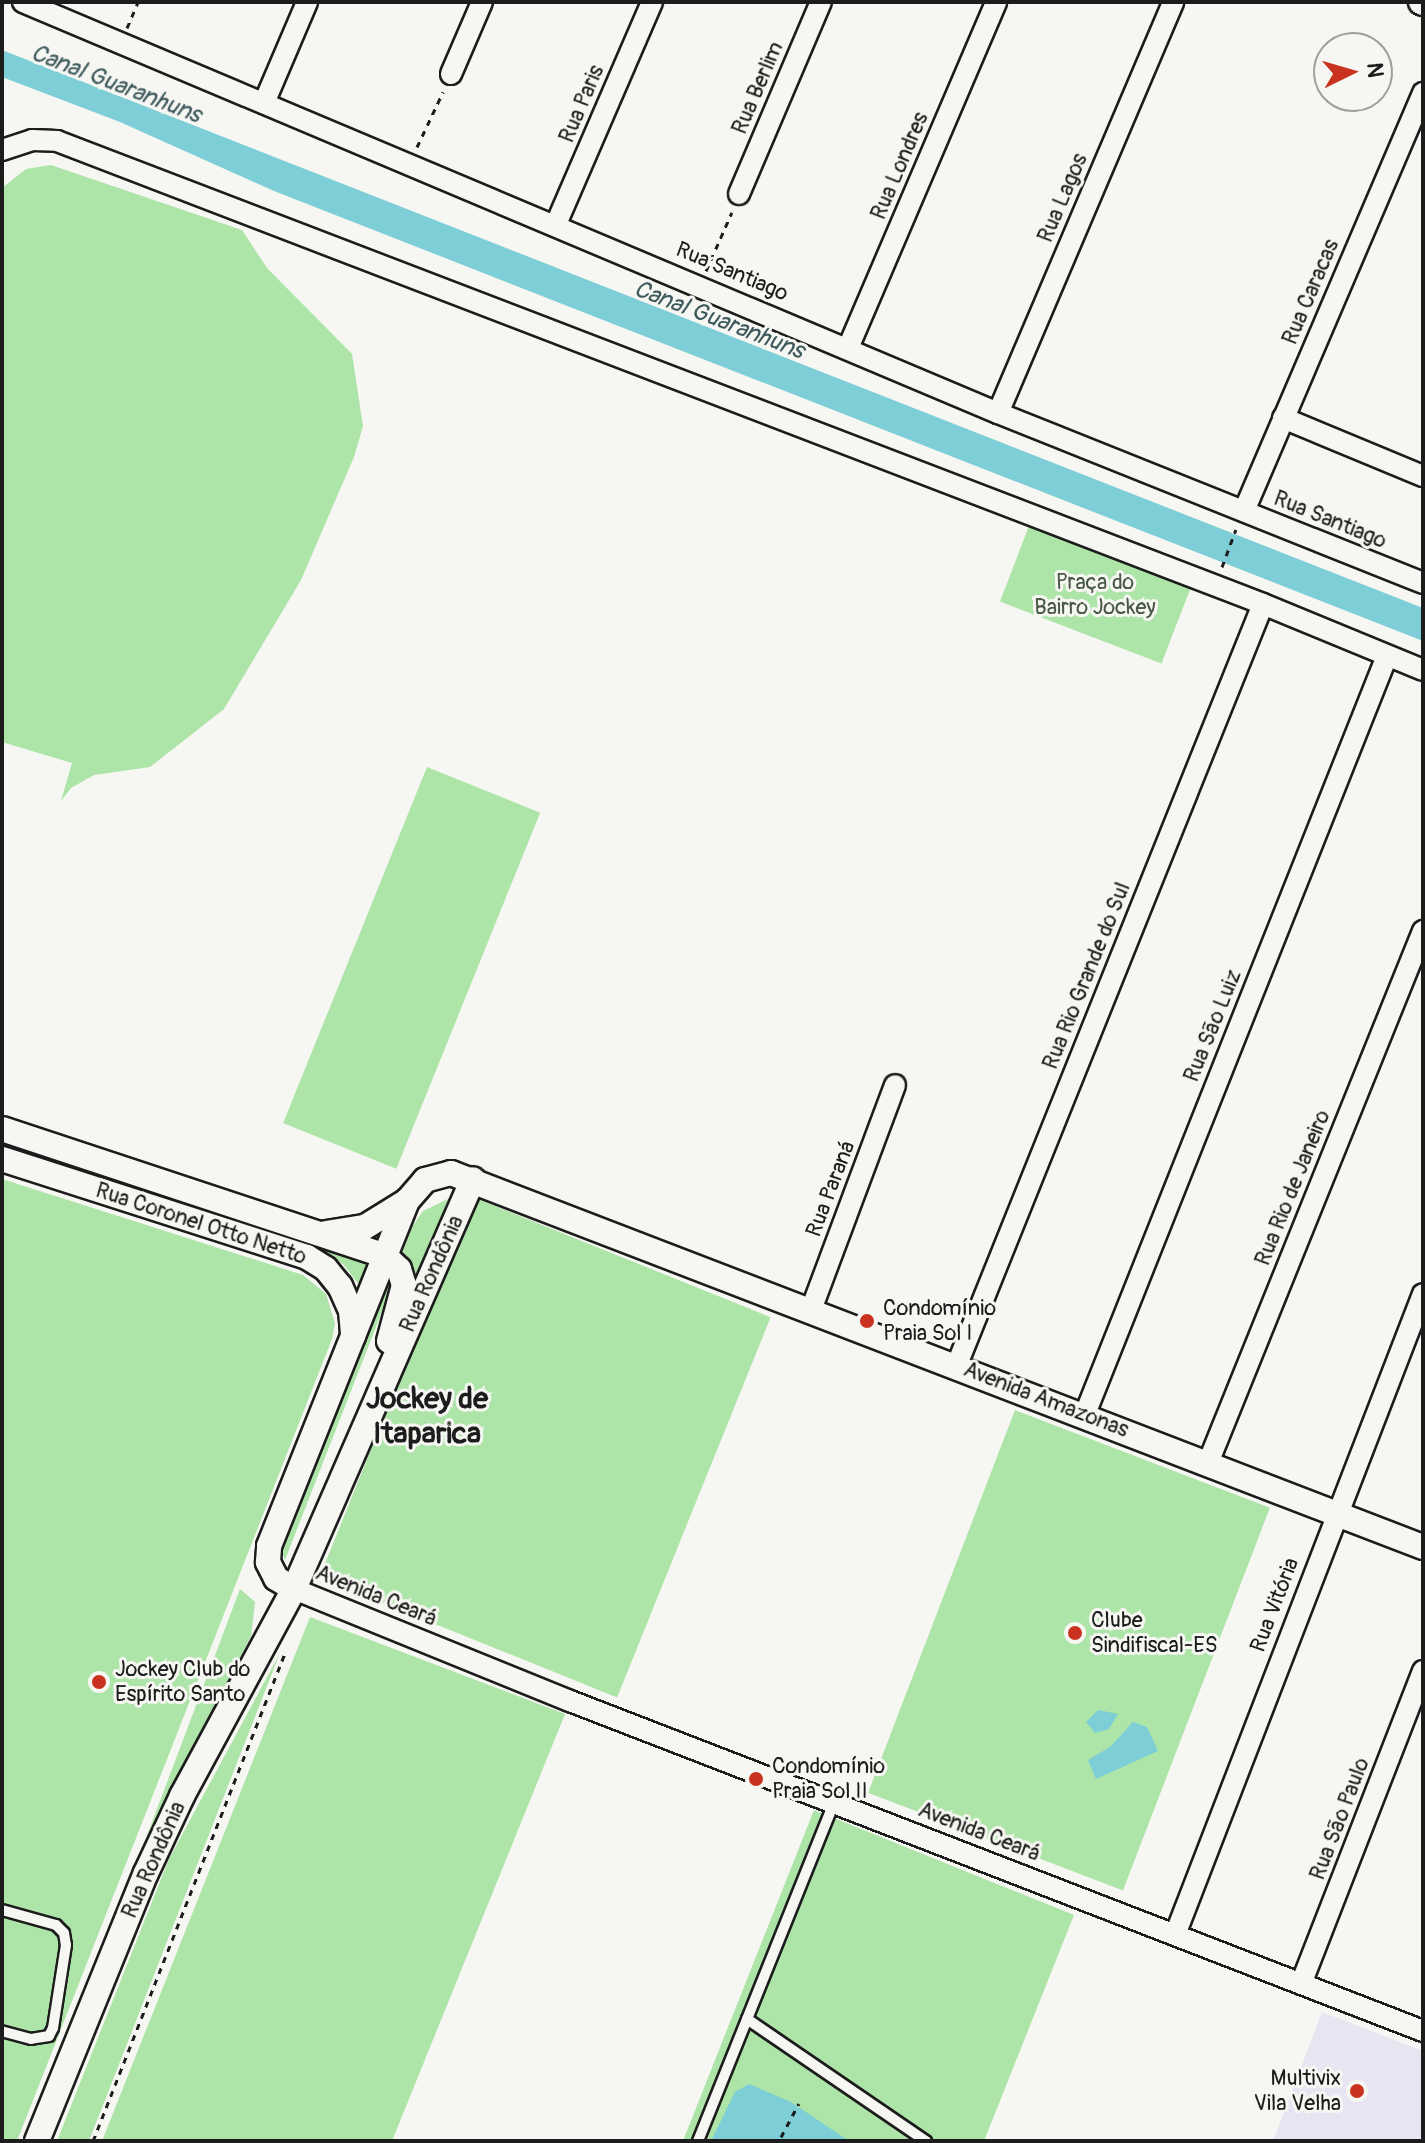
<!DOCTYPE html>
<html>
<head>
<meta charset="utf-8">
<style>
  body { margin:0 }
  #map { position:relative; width:1425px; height:2143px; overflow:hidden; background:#f6f6f2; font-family:Pangolin,sans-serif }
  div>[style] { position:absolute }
  .built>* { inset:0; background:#e7e5f1 }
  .green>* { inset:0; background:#ade4a7; transform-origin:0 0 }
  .water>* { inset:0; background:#7dced6 }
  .path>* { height:3px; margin-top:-1.5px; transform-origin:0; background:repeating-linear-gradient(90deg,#1c1c1c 0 6px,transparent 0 12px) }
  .roads { filter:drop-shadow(2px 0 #1c1c1c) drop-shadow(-2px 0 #1c1c1c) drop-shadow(0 2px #1c1c1c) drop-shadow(0 -2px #1c1c1c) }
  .service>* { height:10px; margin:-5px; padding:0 5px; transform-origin:5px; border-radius:5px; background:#f6f6f2 }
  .minor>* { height:20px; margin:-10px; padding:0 10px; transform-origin:10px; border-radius:10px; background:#f6f6f2 }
  .tertiary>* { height:24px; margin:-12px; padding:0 12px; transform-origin:12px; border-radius:12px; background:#f6f6f2 }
  .dots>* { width:22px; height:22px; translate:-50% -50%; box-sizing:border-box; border:4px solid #f6f6f2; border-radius:50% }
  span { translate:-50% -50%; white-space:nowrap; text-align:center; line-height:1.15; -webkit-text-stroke:6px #f6f6f2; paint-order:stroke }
  .street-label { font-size:22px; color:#1c1c1c }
  .park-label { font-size:22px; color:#485846 }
  .poi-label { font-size:22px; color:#1c1c1c }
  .left { translate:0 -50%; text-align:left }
  .right { translate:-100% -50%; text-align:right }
  .water-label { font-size:24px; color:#3e5a5d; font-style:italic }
  .district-label { font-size:30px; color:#1c1c1c; font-weight:700 }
  .frame { position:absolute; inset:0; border:4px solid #1c1c1c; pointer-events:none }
  .north { position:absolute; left:1313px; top:32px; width:80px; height:80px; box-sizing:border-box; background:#f6f6f2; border:2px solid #9f9f9c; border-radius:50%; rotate:85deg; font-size:22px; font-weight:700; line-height:32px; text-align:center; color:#1c1c1c }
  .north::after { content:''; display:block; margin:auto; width:28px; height:36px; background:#c8321e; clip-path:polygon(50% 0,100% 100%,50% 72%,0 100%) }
</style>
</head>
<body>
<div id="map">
  <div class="built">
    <div style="clip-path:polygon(1322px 2012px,1423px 2051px,1423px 2131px,1419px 2141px,1273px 2141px)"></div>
  </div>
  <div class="green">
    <div style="clip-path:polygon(51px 165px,242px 230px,267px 268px,352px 354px,363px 426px,354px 457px,301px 580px,224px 709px,150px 767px,94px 775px,71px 788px,61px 801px,72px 763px,2px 742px,2px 188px,26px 169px)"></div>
    <div style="left:1029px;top:526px;width:173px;height:81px;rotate:21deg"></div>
    <div style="left:427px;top:767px;width:122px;height:384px;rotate:22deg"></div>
    <div style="clip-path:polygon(2px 1179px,303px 1275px,326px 1294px,335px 1323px,332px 1339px,17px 2141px,2px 2141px)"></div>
    <div style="left:473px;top:1197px;width:321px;height:410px;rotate:22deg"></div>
    <div style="clip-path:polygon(448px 1199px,421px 1268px,413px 1275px,402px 1254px,412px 1227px,423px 1211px)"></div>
    <div style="clip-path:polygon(319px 1243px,369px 1259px,360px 1286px,343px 1264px,317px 1248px)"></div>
    <div style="clip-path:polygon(387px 1280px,390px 1291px,285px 1560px,281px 1549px)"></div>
    <div style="left:1015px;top:1410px;width:273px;height:410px;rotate:21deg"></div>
    <div style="clip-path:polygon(240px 1589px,255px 1602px,251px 1636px,143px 1846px)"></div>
    <div style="clip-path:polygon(310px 1617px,565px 1714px,392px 2141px,102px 2141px)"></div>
    <div style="clip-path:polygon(280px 1653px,89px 2141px,57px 2141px,169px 1859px)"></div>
    <div style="clip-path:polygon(814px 1810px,1074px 1915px,984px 2141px,683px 2141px)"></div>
  </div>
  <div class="water">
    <div style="clip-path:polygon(2px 50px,1423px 608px,1423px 641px,274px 191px,120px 122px,2px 77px)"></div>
    <div style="clip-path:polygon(1098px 1710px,1118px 1714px,1109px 1729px,1095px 1733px,1086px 1722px)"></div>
    <div style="clip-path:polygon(1133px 1722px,1147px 1727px,1158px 1751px,1096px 1779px,1088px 1760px,1110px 1747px)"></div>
    <div style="clip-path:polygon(749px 2084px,791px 2102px,849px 2141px,711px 2141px,735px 2092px)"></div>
  </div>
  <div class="path">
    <div style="left:127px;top:28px;width:28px;rotate:-67deg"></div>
    <div style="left:417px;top:147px;width:61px;rotate:-64.7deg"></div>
    <div style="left:706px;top:271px;width:64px;rotate:-66.2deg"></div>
    <div style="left:1222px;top:567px;width:40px;rotate:-69.8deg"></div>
    <div style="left:781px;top:2137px;width:38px;rotate:-62deg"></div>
    <div style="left:93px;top:2141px;width:524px;rotate:-68.52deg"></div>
  </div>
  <div class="roads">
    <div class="service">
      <div style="left:2px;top:1910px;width:56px;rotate:15.5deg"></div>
      <div style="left:56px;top:1925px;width:11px;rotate:45deg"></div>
      <div style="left:64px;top:1933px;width:12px;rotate:81deg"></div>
      <div style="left:66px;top:1945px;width:84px;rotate:98.9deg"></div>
      <div style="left:53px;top:2028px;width:9px;rotate:117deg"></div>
      <div style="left:49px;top:2036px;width:18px;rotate:171deg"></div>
      <div style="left:31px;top:2039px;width:30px;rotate:-165deg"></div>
      <div style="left:747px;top:2019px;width:217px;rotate:34.3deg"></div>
      <div style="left:698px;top:2141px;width:365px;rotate:-68.1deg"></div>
    </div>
    <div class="minor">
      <div style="left:23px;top:2px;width:1058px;rotate:22.86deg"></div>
      <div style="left:998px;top:413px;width:458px;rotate:21.8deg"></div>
      <div style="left:451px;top:74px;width:78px;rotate:-66.7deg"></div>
      <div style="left:264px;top:103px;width:110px;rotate:-66.9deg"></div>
      <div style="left:2px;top:150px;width:32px;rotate:-18deg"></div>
      <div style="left:32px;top:140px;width:25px;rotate:2deg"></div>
      <div style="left:57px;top:141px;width:1292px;rotate:21deg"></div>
      <div style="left:1263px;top:604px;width:173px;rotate:22.4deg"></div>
      <div style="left:739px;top:194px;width:209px;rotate:-66.9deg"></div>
      <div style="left:556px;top:224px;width:242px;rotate:-66.6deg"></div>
      <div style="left:848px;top:348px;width:376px;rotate:-66.8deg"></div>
      <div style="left:998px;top:413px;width:447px;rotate:-66.9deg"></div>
      <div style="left:1283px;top:418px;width:152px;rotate:22.5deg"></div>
      <div style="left:1244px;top:511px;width:455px;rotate:-66.8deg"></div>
      <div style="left:811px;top:1310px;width:240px;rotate:-69.5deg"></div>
      <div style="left:956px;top:1367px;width:822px;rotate:-68.08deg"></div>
      <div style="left:1085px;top:1414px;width:816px;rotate:-68.28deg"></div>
      <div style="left:1208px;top:1463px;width:574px;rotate:-67.99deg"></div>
      <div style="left:294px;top:1589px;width:298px;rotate:22.1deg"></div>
      <div style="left:570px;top:1701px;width:915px;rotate:21.15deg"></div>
      <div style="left:1175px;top:1935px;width:687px;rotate:-68.85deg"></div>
      <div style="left:1301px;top:1984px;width:336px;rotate:-68.7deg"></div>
    </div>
    <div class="tertiary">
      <div style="left:1421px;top:2px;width:2px;rotate:27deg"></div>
      <div style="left:2px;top:1129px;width:404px;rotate:18.3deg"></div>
      <div style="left:385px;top:1256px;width:19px;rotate:43deg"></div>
      <div style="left:399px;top:1269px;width:17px;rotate:73deg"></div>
      <div style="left:404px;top:1285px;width:58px;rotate:105deg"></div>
      <div style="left:2px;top:1159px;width:320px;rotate:17.8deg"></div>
      <div style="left:307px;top:1257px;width:22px;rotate:32deg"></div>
      <div style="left:326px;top:1269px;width:22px;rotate:51deg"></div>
      <div style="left:340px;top:1286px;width:27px;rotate:66deg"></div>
      <div style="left:351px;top:1311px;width:25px;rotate:85deg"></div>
      <div style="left:326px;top:1233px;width:39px;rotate:-9deg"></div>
      <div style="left:365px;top:1227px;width:49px;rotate:-31.8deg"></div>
      <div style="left:294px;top:1589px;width:21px;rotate:-149deg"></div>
      <div style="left:276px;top:1578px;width:18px;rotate:-117deg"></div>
      <div style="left:268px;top:1562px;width:16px;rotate:-86deg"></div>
      <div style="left:269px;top:1546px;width:372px;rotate:-68.2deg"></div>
      <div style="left:407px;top:1201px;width:28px;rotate:-49deg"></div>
      <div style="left:425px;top:1180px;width:27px;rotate:-15deg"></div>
      <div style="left:451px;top:1173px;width:1041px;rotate:21.05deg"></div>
      <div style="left:37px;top:2141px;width:289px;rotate:-67.9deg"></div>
      <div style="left:146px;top:1873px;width:85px;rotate:-64.9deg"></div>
      <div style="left:182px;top:1796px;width:235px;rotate:-61.6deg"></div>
      <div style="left:294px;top:1589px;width:447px;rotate:-66.4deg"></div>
    </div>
  </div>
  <div class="dots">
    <div style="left:867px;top:1321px;background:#c8321e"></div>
    <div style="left:1075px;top:1633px;background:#c8321e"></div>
    <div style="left:99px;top:1682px;background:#c8321e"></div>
    <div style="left:756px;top:1779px;background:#c8321e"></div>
    <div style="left:1357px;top:2091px;background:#c8321e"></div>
  </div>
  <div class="street-label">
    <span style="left:758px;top:88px;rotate:-67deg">Rua Berlim</span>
    <span style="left:582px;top:104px;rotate:-67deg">Rua Paris</span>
    <span style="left:900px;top:166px;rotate:-67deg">Rua Londres</span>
    <span style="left:1063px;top:198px;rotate:-67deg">Rua Lagos</span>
    <span style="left:732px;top:272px;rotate:23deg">Rua Santiago</span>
    <span style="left:1311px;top:292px;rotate:-67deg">Rua Caracas</span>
    <span style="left:1330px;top:520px;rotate:22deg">Rua Santiago</span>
    <span style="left:1087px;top:976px;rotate:-68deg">Rua Rio Grande do Sul</span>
    <span style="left:1213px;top:1026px;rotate:-68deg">Rua São Luiz</span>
    <span style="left:1293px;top:1188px;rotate:-68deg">Rua Rio de Janeiro</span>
    <span style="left:831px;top:1189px;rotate:-69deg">Rua Paraná</span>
    <span style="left:201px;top:1224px;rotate:18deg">Rua Coronel Otto Netto</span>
    <span style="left:432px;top:1274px;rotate:-66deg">Rua Rondônia</span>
    <span style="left:1046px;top:1400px;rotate:21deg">Avenida Amazonas</span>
    <span style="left:376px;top:1596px;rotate:22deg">Avenida Ceará</span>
    <span style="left:1275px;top:1605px;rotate:-69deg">Rua Vitória</span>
    <span style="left:1340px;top:1819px;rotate:-69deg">Rua São Paulo</span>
    <span style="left:979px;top:1832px;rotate:21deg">Avenida Ceará</span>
    <span style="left:154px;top:1860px;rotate:-66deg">Rua Rondônia</span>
  </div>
  <div class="park-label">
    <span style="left:1095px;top:595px">Praça do<br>Bairro Jockey</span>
  </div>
  <div class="poi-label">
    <span class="left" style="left:883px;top:1321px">Condomínio<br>Praia Sol I</span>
    <span class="left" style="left:1091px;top:1633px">Clube<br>Sindifiscal-ES</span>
    <span class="left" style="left:115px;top:1682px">Jockey Club do<br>Espírito Santo</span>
    <span class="left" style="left:772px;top:1779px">Condomínio<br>Praia Sol II</span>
    <span class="right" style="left:1341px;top:2091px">Multivix<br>Vila Velha</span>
  </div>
  <div class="water-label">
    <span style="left:116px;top:84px;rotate:21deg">Canal Guaranhuns</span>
    <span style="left:719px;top:320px;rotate:21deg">Canal Guaranhuns</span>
  </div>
  <div class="district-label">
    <span style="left:427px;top:1416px">Jockey de<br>Itaparica</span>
  </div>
  <div class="frame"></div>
  <div class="north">N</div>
</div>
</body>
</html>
